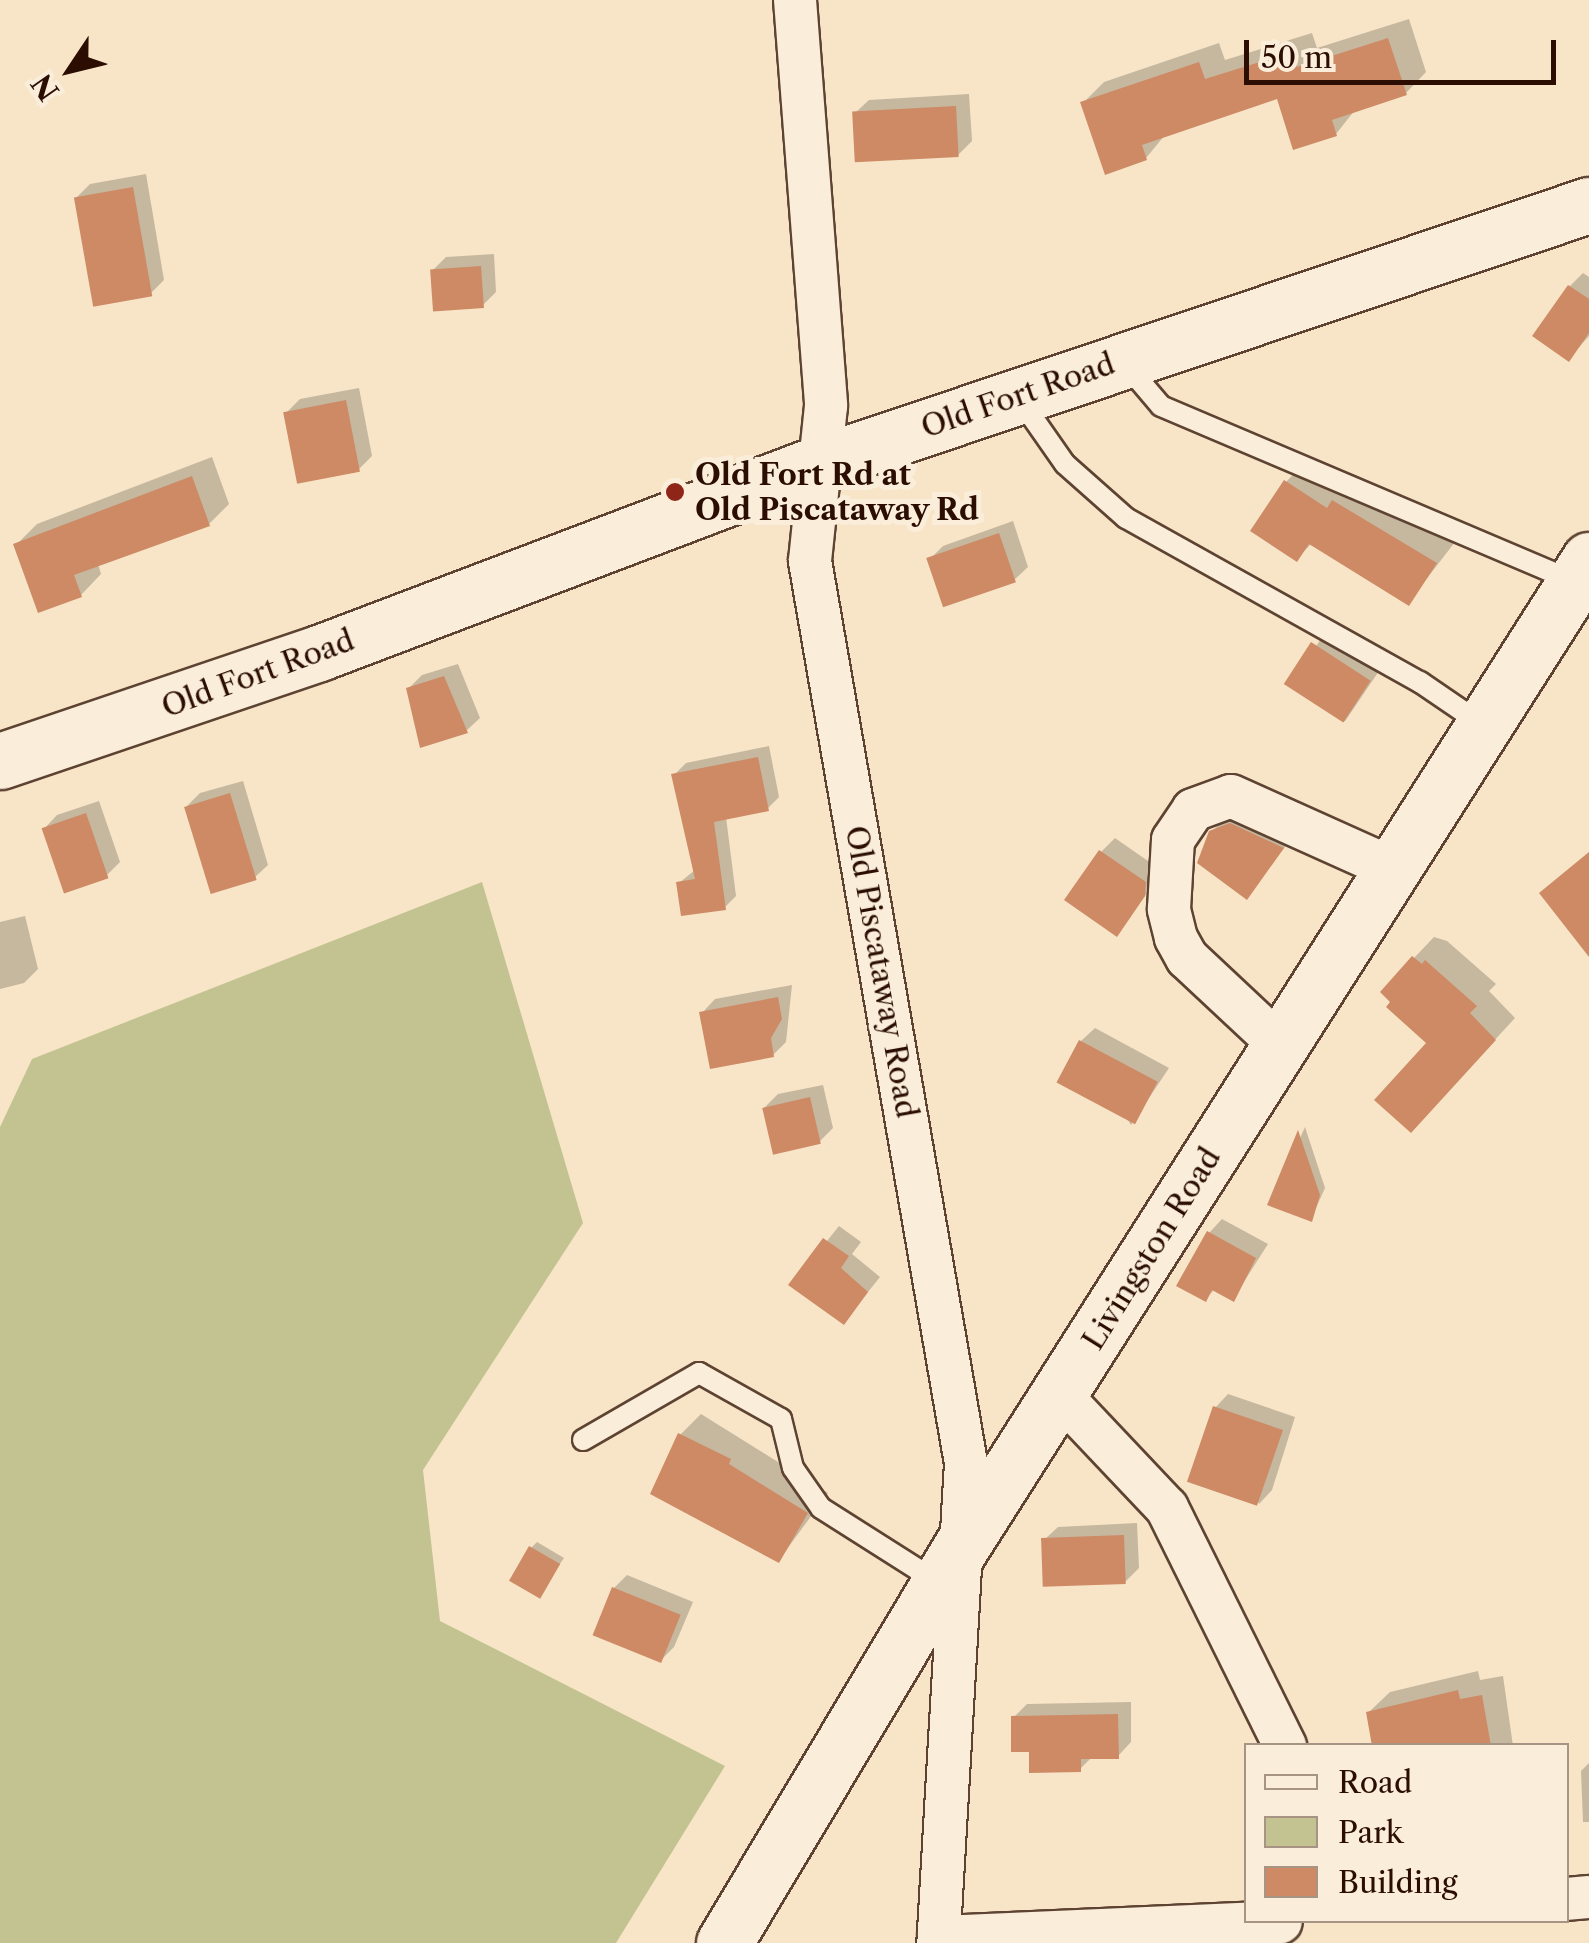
<!DOCTYPE html>
<html>
<head>
<meta charset="utf-8">
<style>
  body { margin:0 }
  #map { position:relative; width:1589px; height:1943px; overflow:hidden; background:#f8e5c7; font-family:"Libre Caslon Text",serif }
  div>[style] { position:absolute }
  .green>* { inset:0; background:#c3c391 }
  .shadow>* { inset:0; background:#0003; transform-origin:0 0 }
  .building>* { inset:0; background:#cd8a65; transform-origin:0 0 }
  .roads { filter:drop-shadow(2px 0 #5e4332) drop-shadow(-2px 0 #5e4332) drop-shadow(0 2px #5e4332) drop-shadow(0 -2px #5e4332) }
  .service>* { height:20px; margin:-10px; padding:0 10px; transform-origin:10px; border-radius:10px; background:#faeedb }
  .minor>* { height:42px; margin:-21px; padding:0 21px; transform-origin:21px; border-radius:21px; background:#faeedb }
  .secondary>* { height:55px; margin:-27.5px; padding:0 27.5px; transform-origin:27.5px; border-radius:27.5px; background:#faeedb }
  .dots>* { width:28px; height:28px; translate:-50% -50%; box-sizing:border-box; border:5px solid #faeedb; border-radius:50% }
  span { translate:-50% -50%; white-space:nowrap; text-align:center; line-height:1.15; -webkit-text-stroke:10px #faeedb; paint-order:stroke }
  .street-label { font-size:30px; color:#2b0d01 }
  .poi-label { font-size:30px; color:#2b0d01; font-weight:700 }
  .left { translate:0 -50%; text-align:left }
  .legend { position:absolute; left:1244px; top:1743px; width:325px; height:180px; box-sizing:border-box; background:#faeedb; border:2px solid #a79484; margin:0; padding:12px 18px; list-style:none; font-size:30px; color:#2b0d01 }
  .legend li { display:flex; align-items:center; gap:20px; height:50px }
  .legend b { width:50px; border:2px solid #a79484 }
  .north { position:absolute; left:20px; top:20px; width:100px; height:100px; -webkit-text-stroke:8px #faeedb; paint-order:stroke; rotate:235deg; font-size:28px; font-weight:700; line-height:40px; text-align:center; color:#2b0d01 }
  .north::after { content:''; display:block; margin:auto; width:35px; height:45px; background:#2b0d01; clip-path:polygon(50% 0,100% 100%,50% 72%,0 100%) }
  .scale { position:absolute; left:1244px; top:40px; width:312px; height:45px; box-sizing:border-box; border:5px solid #2b0d01; border-top:0; padding-left:12px; font-size:30px; line-height:35px; white-space:nowrap; color:#2b0d01; -webkit-text-stroke:8px #faeedb; paint-order:stroke }
</style>
</head>
<body>
<div id="map">
  <div class="green">
    <div style="clip-path:polygon(482px 882px,583px 1223px,423px 1470px,440px 1621px,725px 1766px,616px 1943px,0 1943px,0 1127px,32px 1059px)"></div>
  </div>
  <div class="shadow">
    <div style="clip-path:polygon(1409px 19px,1426px 72px,1406px 93px,1355px 110px,1336px 134px,1278px 96px,1165px 135px,1146px 158px,1083px 103px,1104px 82px,1219px 43px,1225px 60px,1312px 33px,1317px 48px)"></div>
    <div style="clip-path:polygon(969px 94px,972px 141px,958px 155px,855px 113px,869px 100px)"></div>
    <div style="clip-path:polygon(146px 174px,164px 280px,151px 293px,76px 198px,90px 184px)"></div>
    <div style="clip-path:polygon(494px 254px,496px 292px,482px 306px,433px 270px,446px 257px)"></div>
    <div style="clip-path:polygon(1583px 273px,1589px 277px,1589px 336px,1569px 358px,1570px 286px)"></div>
    <div style="clip-path:polygon(359px 388px,372px 456px,358px 470px,286px 413px,300px 399px)"></div>
    <div style="clip-path:polygon(212px 457px,229px 504px,209px 524px,98px 564px,101px 574px,81px 595px,16px 545px,37px 524px)"></div>
    <div style="clip-path:polygon(1306px 461px,1354px 481px,1455px 542px,1408px 603px,1312px 543px,1297px 558px,1286px 482px)"></div>
    <div style="clip-path:polygon(1013px 521px,1028px 567px,1014px 580px,929px 560px,943px 546px)"></div>
    <div style="left:1327px;top:630px;width:66px;height:66px;rotate:34deg"></div>
    <div style="clip-path:polygon(458px 664px,480px 718px,466px 731px,409px 688px,422px 675px)"></div>
    <div style="clip-path:polygon(769px 746px,779px 797px,767px 809px,726px 817px,736px 896px,724px 908px,679px 883px,695px 870px,674px 775px,686px 763px)"></div>
    <div style="clip-path:polygon(243px 781px,268px 865px,254px 878px,187px 806px,200px 793px)"></div>
    <div style="clip-path:polygon(99px 801px,120px 862px,106px 876px,44px 829px,57px 815px)"></div>
    <div style="clip-path:polygon(1226px 818px,1295px 834px,1247px 896px,1211px 832px)"></div>
    <div style="clip-path:polygon(1115px 838px,1158px 868px,1157px 880px,1117px 933px,1101px 852px)"></div>
    <div style="clip-path:polygon(25px 916px,38px 969px,24px 983px,0 989px,0 922px)"></div>
    <div style="clip-path:polygon(1434px 937px,1447px 941px,1496px 984px,1489px 991px,1515px 1018px,1431px 1109px,1429px 1042px,1414px 958px)"></div>
    <div style="clip-path:polygon(792px 985px,786px 1042px,773px 1055px,702px 1013px,715px 999px)"></div>
    <div style="clip-path:polygon(1095px 1028px,1169px 1068px,1131px 1125px,1081px 1041px)"></div>
    <div style="clip-path:polygon(823px 1085px,833px 1128px,820px 1141px,764px 1108px,778px 1094px)"></div>
    <div style="clip-path:polygon(1305px 1127px,1325px 1188px,1311px 1219px,1271px 1203px)"></div>
    <div style="clip-path:polygon(1222px 1219px,1268px 1244px,1233px 1299px,1215px 1289px,1205px 1299px,1209px 1233px)"></div>
    <div style="clip-path:polygon(839px 1226px,861px 1242px,852px 1254px,880px 1277px,844px 1322px,792px 1285px)"></div>
    <div style="clip-path:polygon(1228px 1394px,1295px 1417px,1272px 1490px,1259px 1504px,1215px 1408px)"></div>
    <div style="clip-path:polygon(701px 1414px,828px 1493px,779px 1560px,680px 1435px)"></div>
    <div style="clip-path:polygon(1137px 1523px,1139px 1568px,1125px 1582px,1044px 1540px,1058px 1527px)"></div>
    <div style="clip-path:polygon(537px 1542px,564px 1558px,538px 1596px,531px 1548px)"></div>
    <div style="clip-path:polygon(627px 1575px,693px 1602px,674px 1647px,660px 1661px,614px 1588px)"></div>
    <div style="clip-path:polygon(1478px 1671px,1480px 1680px,1503px 1676px,1513px 1746px,1375px 1746px,1369px 1712px,1390px 1692px)"></div>
    <div style="clip-path:polygon(1131px 1702px,1131px 1742px,1118px 1756px,1093px 1756px,1080px 1769px,1031px 1749px,1013px 1718px,1027px 1704px)"></div>
    <div style="clip-path:polygon(1589px 1763px,1589px 1822px,1583px 1822px,1581px 1771px)"></div>
  </div>
  <div class="building">
    <div style="clip-path:polygon(1388px 38px,1407px 95px,1332px 120px,1337px 136px,1293px 150px,1277px 99px,1142px 145px,1147px 160px,1105px 175px,1080px 102px,1199px 62px,1205px 79px,1292px 52px,1297px 67px)"></div>
    <div style="left:956px;top:106px;width:51px;height:104px;rotate:87deg"></div>
    <div style="left:133px;top:187px;width:111px;height:60px;rotate:80deg"></div>
    <div style="left:481px;top:266px;width:42px;height:51px;rotate:86deg"></div>
    <div style="clip-path:polygon(1568px 285px,1589px 299px,1589px 333px,1569px 362px,1532px 336px)"></div>
    <div style="left:346px;top:400px;width:73px;height:64px;rotate:79deg"></div>
    <div style="clip-path:polygon(192px 476px,210px 526px,74px 575px,82px 597px,38px 613px,13px 544px)"></div>
    <div style="clip-path:polygon(1284px 480px,1327px 508px,1332px 500px,1437px 563px,1409px 606px,1309px 544px,1297px 562px,1250px 531px)"></div>
    <div style="left:999px;top:533px;width:52px;height:77px;rotate:71deg"></div>
    <div style="left:1311px;top:642px;width:71px;height:50px;rotate:33deg"></div>
    <div style="clip-path:polygon(444px 676px,468px 733px,420px 748px,406px 688px)"></div>
    <div style="clip-path:polygon(758px 757px,769px 811px,714px 822px,726px 910px,681px 916px,676px 882px,695px 879px,671px 774px)"></div>
    <div style="left:230px;top:793px;width:91px;height:48px;rotate:73deg"></div>
    <div style="left:86px;top:813px;width:69px;height:47px;rotate:71deg"></div>
    <div style="clip-path:polygon(1230px 823px,1284px 848px,1247px 900px,1197px 863px,1209px 831px)"></div>
    <div style="clip-path:polygon(1099px 850px,1146px 882px,1145px 896px,1117px 937px,1064px 900px)"></div>
    <div style="clip-path:polygon(1589px 852px,1589px 957px,1539px 893px)"></div>
    <div style="clip-path:polygon(1412px 956px,1422px 964px,1425px 960px,1477px 1006px,1470px 1013px,1496px 1040px,1411px 1133px,1374px 1100px,1426px 1043px,1386px 1007px,1390px 1002px,1380px 992px)"></div>
    <div style="clip-path:polygon(778px 997px,782px 1019px,771px 1038px,774px 1057px,710px 1069px,699px 1012px)"></div>
    <div style="left:1079px;top:1040px;width:89px;height:48px;rotate:28deg"></div>
    <div style="left:810px;top:1097px;width:48px;height:49px;rotate:77deg"></div>
    <div style="clip-path:polygon(1298px 1130px,1320px 1195px,1312px 1222px,1267px 1205px)"></div>
    <div style="clip-path:polygon(1207px 1231px,1256px 1258px,1234px 1302px,1212px 1290px,1206px 1302px,1176px 1286px)"></div>
    <div style="clip-path:polygon(823px 1238px,849px 1256px,841px 1268px,868px 1292px,844px 1325px,788px 1285px)"></div>
    <div style="left:1213px;top:1406px;width:74px;height:80px;rotate:19deg"></div>
    <div style="clip-path:polygon(678px 1433px,731px 1459px,729px 1464px,808px 1513px,779px 1563px,650px 1494px)"></div>
    <div style="left:1124px;top:1535px;width:49px;height:83px;rotate:88deg"></div>
    <div style="left:529px;top:1546px;width:36px;height:40px;rotate:30deg"></div>
    <div style="left:612px;top:1587px;width:74px;height:52px;rotate:22deg"></div>
    <div style="clip-path:polygon(1458px 1690px,1460px 1699px,1482px 1695px,1491px 1746px,1372px 1746px,1366px 1712px)"></div>
    <div style="clip-path:polygon(1118px 1714px,1119px 1759px,1081px 1759px,1081px 1772px,1029px 1773px,1029px 1752px,1011px 1752px,1011px 1716px)"></div>
  </div>
  <div class="roads">
    <div class="service">
      <div style="left:1127px;top:366px;width:52px;rotate:49.6deg"></div>
      <div style="left:1161px;top:406px;width:449px;rotate:23deg"></div>
      <div style="left:1021px;top:401px;width:77px;rotate:55.1deg"></div>
      <div style="left:1065px;top:464px;width:81px;rotate:41.5deg"></div>
      <div style="left:1126px;top:518px;width:337px;rotate:29.2deg"></div>
      <div style="left:1420px;top:682px;width:76px;rotate:34.3deg"></div>
      <div style="left:583px;top:1440px;width:134px;rotate:-30deg"></div>
      <div style="left:699px;top:1373px;width:94px;rotate:29.3deg"></div>
      <div style="left:781px;top:1419px;width:50px;rotate:76.2deg"></div>
      <div style="left:793px;top:1468px;width:49px;rotate:55deg"></div>
      <div style="left:821px;top:1508px;width:140px;rotate:32.4deg"></div>
    </div>
    <div class="minor">
      <div style="left:795px;top:0;width:407px;rotate:85.6deg"></div>
      <div style="left:826px;top:406px;width:156px;rotate:95.9deg"></div>
      <div style="left:810px;top:561px;width:915px;rotate:80.19deg"></div>
      <div style="left:966px;top:1463px;width:481px;rotate:93.3deg"></div>
      <div style="left:1279px;top:1044px;width:126px;rotate:-136.9deg"></div>
      <div style="left:1187px;top:958px;width:23px;rotate:-119deg"></div>
      <div style="left:1176px;top:938px;width:30px;rotate:-104deg"></div>
      <div style="left:1169px;top:909px;width:69px;rotate:-86.7deg"></div>
      <div style="left:1173px;top:840px;width:36px;rotate:-56deg"></div>
      <div style="left:1193px;top:810px;width:40px;rotate:-20.2deg"></div>
      <div style="left:1231px;top:796px;width:175px;rotate:24.2deg"></div>
      <div style="left:1061px;top:1396px;width:154px;rotate:46.6deg"></div>
      <div style="left:1167px;top:1508px;width:266px;rotate:63.6deg"></div>
      <div style="left:1566px;top:1899px;width:23px;rotate:-5deg"></div>
      <div style="left:939px;top:1937px;width:342px;rotate:-2.5deg"></div>
    </div>
    <div class="secondary">
      <div style="left:0;top:761px;width:337px;rotate:-18.7deg"></div>
      <div style="left:319px;top:653px;width:533px;rotate:-20.78deg"></div>
      <div style="left:817px;top:464px;width:814px;rotate:-18.55deg"></div>
      <div style="left:724px;top:1943px;width:462px;rotate:-59.1deg"></div>
      <div style="left:961px;top:1547px;width:1170px;rotate:-57.53deg"></div>
    </div>
  </div>
  <div class="dots">
    <div style="left:675px;top:492px;background:#8f2418"></div>
  </div>
  <div class="street-label">
    <span style="left:1018px;top:396px;rotate:-19deg">Old Fort Road</span>
    <span style="left:258px;top:674px;rotate:-20deg">Old Fort Road</span>
    <span style="left:881px;top:972px;rotate:80deg">Old Piscataway Road</span>
    <span style="left:1152px;top:1249px;rotate:-58deg">Livingston Road</span>
  </div>
  <div class="poi-label">
    <span class="left" style="left:695px;top:492px">Old Fort Rd at<br>Old Piscataway Rd</span>
  </div>
  <ul class="legend">
  <li><b style="height:12px;background:#faeedb"></b>Road</li>
  <li><b style="height:28px;background:#c3c391"></b>Park</li>
  <li><b style="height:28px;background:#cd8a65"></b>Building</li>
  </ul>
  <div class="north">N</div>
  <div class="scale">50 m</div>
</div>
</body>
</html>
